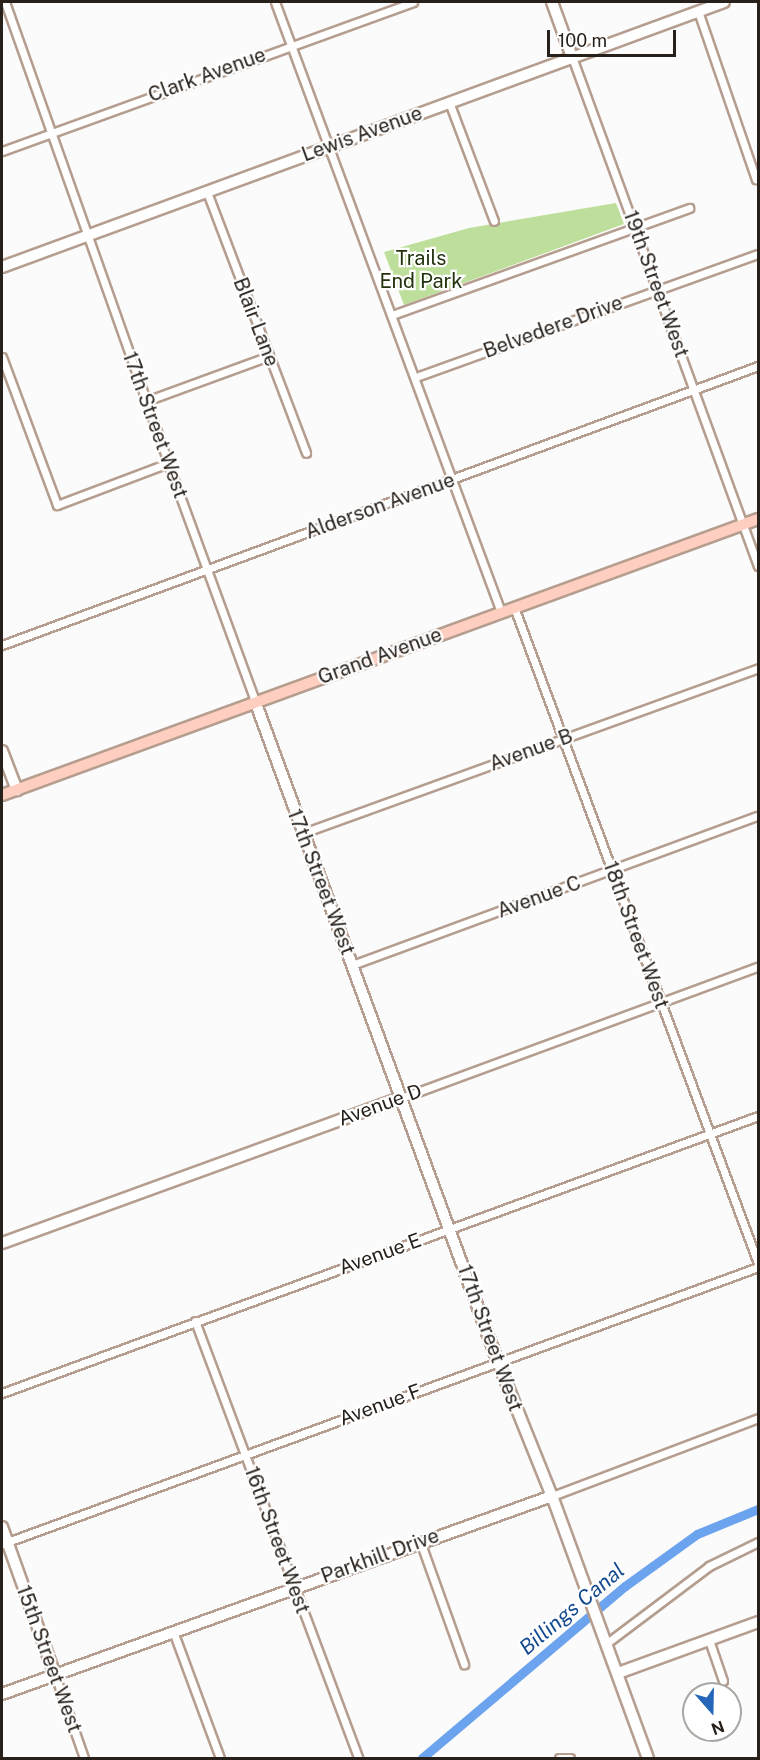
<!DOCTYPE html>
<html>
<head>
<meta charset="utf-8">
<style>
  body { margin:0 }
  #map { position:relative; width:760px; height:1760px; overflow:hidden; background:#fbfbfb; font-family:"Public Sans",sans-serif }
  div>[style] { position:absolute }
  .green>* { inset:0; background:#bedf9b }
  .canal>* { height:9px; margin:-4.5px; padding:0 4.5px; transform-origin:4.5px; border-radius:4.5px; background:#6ba3ef }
  .roads { filter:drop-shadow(2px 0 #b59e8f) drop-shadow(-2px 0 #b59e8f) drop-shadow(0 2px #b59e8f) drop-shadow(0 -2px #b59e8f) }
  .street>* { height:7px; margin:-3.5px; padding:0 3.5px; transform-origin:3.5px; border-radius:3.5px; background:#fff }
  .secondary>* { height:10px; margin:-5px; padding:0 5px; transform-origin:5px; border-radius:5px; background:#fff }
  .primary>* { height:10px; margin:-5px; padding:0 5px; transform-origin:5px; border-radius:5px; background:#fecec0 }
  span { translate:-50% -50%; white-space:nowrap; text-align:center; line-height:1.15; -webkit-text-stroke:4.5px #fff; paint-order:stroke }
  .street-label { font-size:20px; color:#28201a }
  .park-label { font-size:20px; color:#22320d }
  .water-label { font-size:21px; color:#144b8f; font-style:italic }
  .frame { position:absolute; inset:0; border:3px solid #28201a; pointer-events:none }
  .north { position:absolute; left:682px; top:1682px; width:60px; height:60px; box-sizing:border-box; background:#fff; border:2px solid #a9a6a3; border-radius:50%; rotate:160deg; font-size:16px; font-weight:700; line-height:24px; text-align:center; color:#28201a }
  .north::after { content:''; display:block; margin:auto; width:21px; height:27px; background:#2467b8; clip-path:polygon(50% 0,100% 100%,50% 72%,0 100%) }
  .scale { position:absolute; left:547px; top:30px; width:129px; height:27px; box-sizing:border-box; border:3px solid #28201a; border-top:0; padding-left:8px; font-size:18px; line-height:21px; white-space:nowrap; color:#28201a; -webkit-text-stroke:4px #fff; paint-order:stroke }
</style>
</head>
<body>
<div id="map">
  <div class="green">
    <div style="clip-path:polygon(616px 203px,624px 224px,404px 305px,384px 252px,469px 228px)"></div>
  </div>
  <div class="canal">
    <div style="left:422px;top:1758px;width:266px;rotate:-40.3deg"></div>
    <div style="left:625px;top:1586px;width:89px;rotate:-35.8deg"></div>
    <div style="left:697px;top:1534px;width:66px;rotate:-22.3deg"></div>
  </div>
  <div class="roads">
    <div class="street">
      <div style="left:5px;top:2px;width:489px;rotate:70.5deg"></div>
      <div style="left:168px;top:463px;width:253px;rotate:69.9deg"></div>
      <div style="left:275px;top:2px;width:651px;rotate:69.67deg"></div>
      <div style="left:698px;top:11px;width:178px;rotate:71deg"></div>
      <div style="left:756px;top:179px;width:2px;rotate:-27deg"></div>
      <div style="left:572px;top:57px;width:542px;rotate:69.93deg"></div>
      <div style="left:449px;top:102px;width:127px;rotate:69.3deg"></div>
      <div style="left:2px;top:151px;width:437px;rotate:-19.9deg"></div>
      <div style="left:207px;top:192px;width:279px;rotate:69.2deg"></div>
      <div style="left:392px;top:315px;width:316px;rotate:-19.8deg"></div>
      <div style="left:2px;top:357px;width:158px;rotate:69.6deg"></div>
      <div style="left:57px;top:505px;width:119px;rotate:-20.7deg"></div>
      <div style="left:416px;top:377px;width:363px;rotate:-19.8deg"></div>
      <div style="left:146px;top:401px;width:131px;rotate:-20.1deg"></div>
      <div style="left:514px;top:607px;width:700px;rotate:69.6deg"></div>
      <div style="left:2px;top:645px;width:806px;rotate:-20.26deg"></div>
      <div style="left:303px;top:833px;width:484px;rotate:-19.9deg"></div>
      <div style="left:352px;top:965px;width:432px;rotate:-20.2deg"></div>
      <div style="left:401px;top:1098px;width:380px;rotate:-20.2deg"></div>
      <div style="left:195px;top:1321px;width:466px;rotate:69.5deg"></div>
      <div style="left:2px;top:1393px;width:805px;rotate:-20.12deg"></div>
      <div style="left:552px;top:1496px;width:220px;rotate:-20.7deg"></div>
      <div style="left:420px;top:1541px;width:131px;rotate:70.3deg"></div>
      <div style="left:2px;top:1544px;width:805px;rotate:-20.12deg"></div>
      <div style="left:173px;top:1631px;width:135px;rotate:69.7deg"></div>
      <div style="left:709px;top:1640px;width:43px;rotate:71.1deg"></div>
      <div style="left:607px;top:1643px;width:128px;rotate:-37deg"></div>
      <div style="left:709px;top:1566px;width:55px;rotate:-26.1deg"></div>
      <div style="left:55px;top:1675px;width:88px;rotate:70.7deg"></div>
      <div style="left:559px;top:1758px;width:11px"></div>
    </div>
    <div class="secondary">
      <div style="left:552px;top:2px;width:59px;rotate:70deg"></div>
      <div style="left:2px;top:267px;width:769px;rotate:-20.15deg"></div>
      <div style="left:255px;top:701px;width:704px;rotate:69.82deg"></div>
      <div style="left:498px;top:1362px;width:144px;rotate:68.1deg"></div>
      <div style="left:552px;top:1496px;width:279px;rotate:69.9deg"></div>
      <div style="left:2px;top:751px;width:42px;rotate:69deg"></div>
      <div style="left:2px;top:1243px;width:425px;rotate:-20deg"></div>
      <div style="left:2px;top:1527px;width:157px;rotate:70.3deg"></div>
      <div style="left:618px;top:1673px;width:149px;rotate:-20deg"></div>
      <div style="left:2px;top:1694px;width:585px;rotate:-19.8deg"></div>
    </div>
    <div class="primary">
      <div style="left:2px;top:795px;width:805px;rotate:-20.06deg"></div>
    </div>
  </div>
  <div class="street-label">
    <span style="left:207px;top:75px;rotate:-20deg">Clark Avenue</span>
    <span style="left:362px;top:134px;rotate:-20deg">Lewis Avenue</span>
    <span style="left:656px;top:284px;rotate:70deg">19th Street West</span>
    <span style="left:256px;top:322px;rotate:69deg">Blair Lane</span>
    <span style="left:553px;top:327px;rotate:-20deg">Belvedere Drive</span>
    <span style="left:155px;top:425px;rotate:70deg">17th Street West</span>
    <span style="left:380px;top:506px;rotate:-20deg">Alderson Avenue</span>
    <span style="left:380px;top:656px;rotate:-20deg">Grand Avenue</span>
    <span style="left:531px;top:750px;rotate:-20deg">Avenue B</span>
    <span style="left:321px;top:882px;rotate:69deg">17th Street West</span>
    <span style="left:539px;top:897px;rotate:-20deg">Avenue C</span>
    <span style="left:636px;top:935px;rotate:70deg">18th Street West</span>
    <span style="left:380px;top:1105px;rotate:-20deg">Avenue D</span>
    <span style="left:380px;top:1254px;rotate:-20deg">Avenue E</span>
    <span style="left:490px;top:1338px;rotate:70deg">17th Street West</span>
    <span style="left:380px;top:1405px;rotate:-20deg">Avenue F</span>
    <span style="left:277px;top:1540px;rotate:70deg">16th Street West</span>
    <span style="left:380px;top:1556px;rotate:-20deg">Parkhill Drive</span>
    <span style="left:49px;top:1659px;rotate:70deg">15th Street West</span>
  </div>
  <div class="park-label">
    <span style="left:421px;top:270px">Trails<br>End Park</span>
  </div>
  <div class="water-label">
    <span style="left:572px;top:1609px;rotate:-40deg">Billings Canal</span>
  </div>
  <div class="frame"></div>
  <div class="north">N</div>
  <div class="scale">100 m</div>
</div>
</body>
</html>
